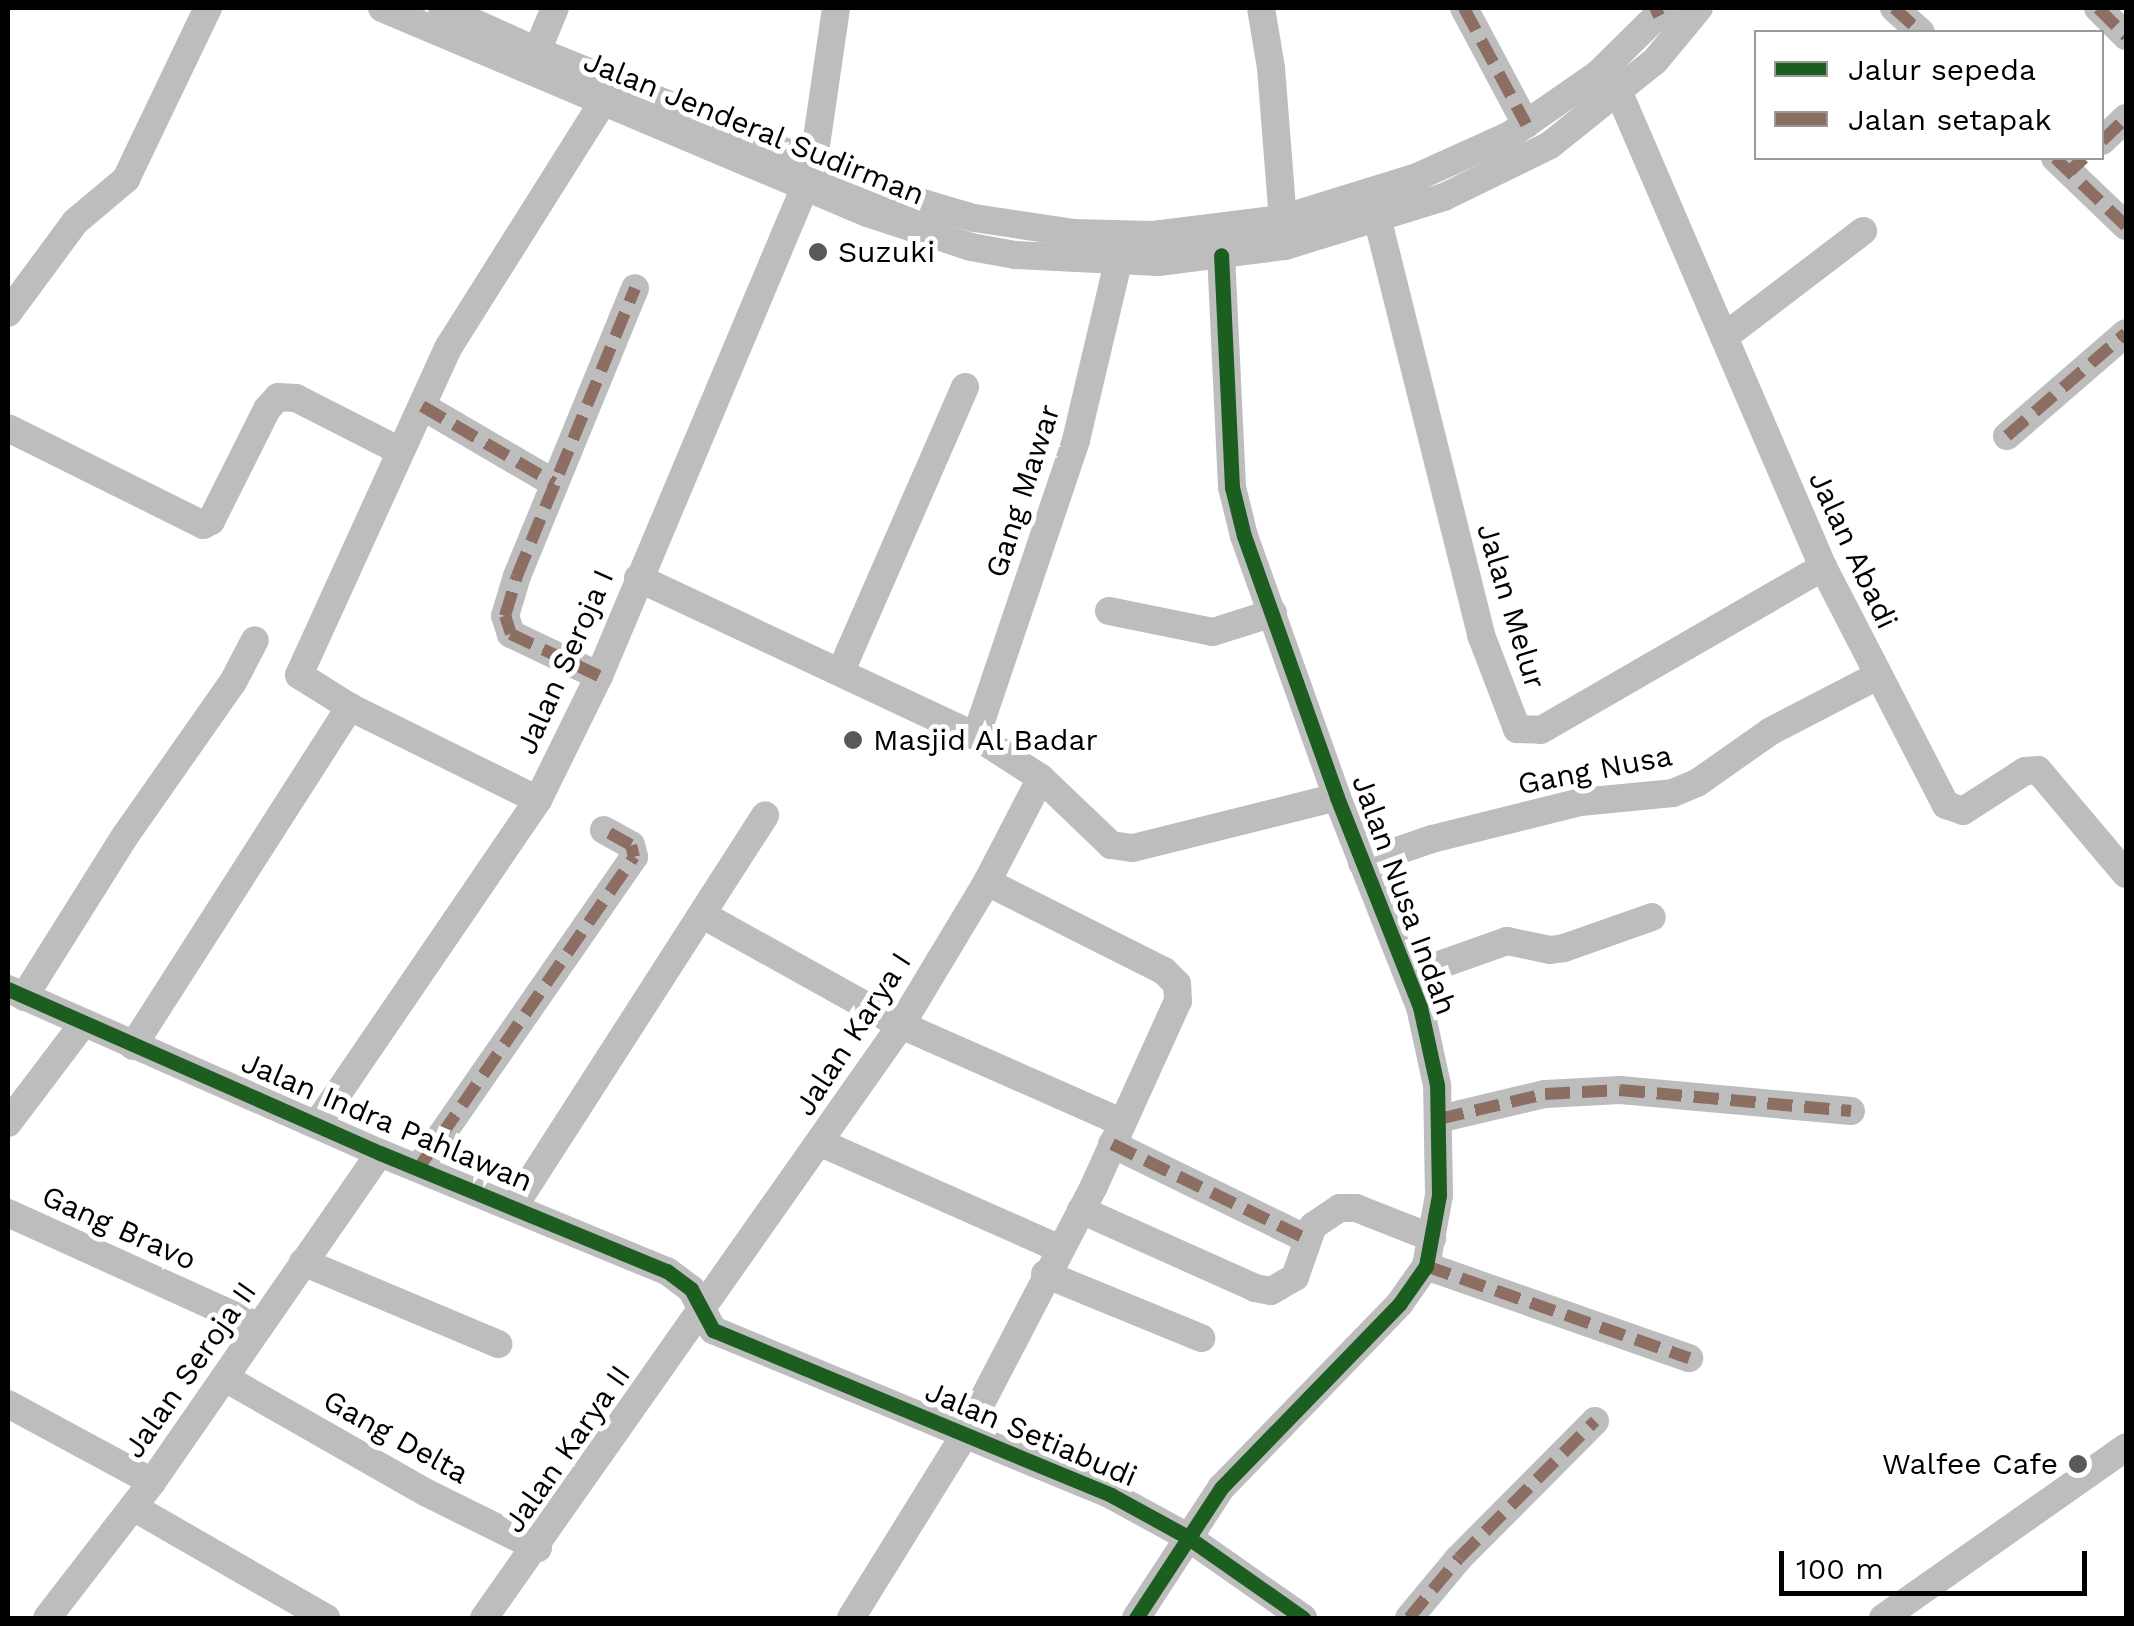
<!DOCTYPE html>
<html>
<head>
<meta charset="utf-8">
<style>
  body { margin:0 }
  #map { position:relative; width:2134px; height:1626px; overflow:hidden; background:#fff; font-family:"Work Sans",sans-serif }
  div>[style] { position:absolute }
  .minor>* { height:28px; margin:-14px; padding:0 14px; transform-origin:14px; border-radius:14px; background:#bdbdbd }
  .quiet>* { height:12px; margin-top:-6px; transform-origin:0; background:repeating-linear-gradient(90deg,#8d6e63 0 25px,transparent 0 37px) }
  .cycleway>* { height:15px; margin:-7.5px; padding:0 7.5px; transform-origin:7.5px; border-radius:7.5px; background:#1b5e20 }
  .dots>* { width:28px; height:28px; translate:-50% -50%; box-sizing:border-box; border:5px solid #fff; border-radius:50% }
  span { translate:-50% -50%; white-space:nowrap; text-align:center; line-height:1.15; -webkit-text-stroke:10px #fff; paint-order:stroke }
  .street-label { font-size:30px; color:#000 }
  .poi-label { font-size:30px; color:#000 }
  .left { translate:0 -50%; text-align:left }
  .right { translate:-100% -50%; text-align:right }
  .frame { position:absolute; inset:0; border:10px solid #000; pointer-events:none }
  .legend { position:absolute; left:1754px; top:30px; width:350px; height:130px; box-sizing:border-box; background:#fff; border:2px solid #999; margin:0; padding:12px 18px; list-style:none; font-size:30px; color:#000 }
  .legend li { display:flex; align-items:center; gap:20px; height:50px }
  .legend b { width:50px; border:2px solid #999 }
  .scale { position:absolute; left:1779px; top:1551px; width:308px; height:45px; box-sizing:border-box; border:5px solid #000; border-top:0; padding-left:12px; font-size:30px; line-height:35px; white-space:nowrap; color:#000; -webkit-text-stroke:8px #fff; paint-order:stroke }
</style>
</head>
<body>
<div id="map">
  <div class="minor">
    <div style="left:382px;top:8px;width:527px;rotate:22.91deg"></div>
    <div style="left:867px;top:213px;width:109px;rotate:18.1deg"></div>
    <div style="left:971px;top:247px;width:45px;rotate:10.3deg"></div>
    <div style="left:1015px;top:255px;width:143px;rotate:2.8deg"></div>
    <div style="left:1158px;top:262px;width:128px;rotate:-7.2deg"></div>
    <div style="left:1285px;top:246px;width:166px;rotate:-17.1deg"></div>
    <div style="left:1444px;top:197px;width:118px;rotate:-26.1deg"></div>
    <div style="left:1550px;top:145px;width:134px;rotate:-38.7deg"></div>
    <div style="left:1655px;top:61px;width:69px;rotate:-50.3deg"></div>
    <div style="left:442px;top:8px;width:104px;rotate:24.4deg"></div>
    <div style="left:537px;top:51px;width:372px;rotate:22.1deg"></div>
    <div style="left:882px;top:191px;width:96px;rotate:16.4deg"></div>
    <div style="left:974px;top:218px;width:100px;rotate:8.6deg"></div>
    <div style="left:1073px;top:233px;width:80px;rotate:1.4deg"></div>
    <div style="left:1153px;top:235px;width:129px;rotate:-7.1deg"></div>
    <div style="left:1281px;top:219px;width:142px;rotate:-17.2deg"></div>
    <div style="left:1417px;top:177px;width:102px;rotate:-24.3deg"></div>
    <div style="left:1510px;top:135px;width:107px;rotate:-34.7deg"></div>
    <div style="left:1598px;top:74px;width:94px;rotate:-44.6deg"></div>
    <div style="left:1261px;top:8px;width:61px;rotate:80.5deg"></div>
    <div style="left:1271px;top:68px;width:167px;rotate:85.5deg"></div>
    <div style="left:1464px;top:8px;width:132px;rotate:61.9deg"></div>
    <div style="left:1894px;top:8px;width:36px;rotate:42deg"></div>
    <div style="left:2098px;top:8px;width:40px;rotate:45deg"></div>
    <div style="left:537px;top:51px;width:47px;rotate:-67.3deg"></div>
    <div style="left:1619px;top:93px;width:516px;rotate:66.71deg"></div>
    <div style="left:1823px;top:567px;width:268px;rotate:62.7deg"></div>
    <div style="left:1946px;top:805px;width:18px;rotate:19deg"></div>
    <div style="left:1963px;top:811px;width:74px;rotate:-32.8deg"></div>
    <div style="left:2025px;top:771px;width:13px;rotate:-4deg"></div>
    <div style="left:2038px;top:770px;width:136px;rotate:49.8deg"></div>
    <div style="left:2102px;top:141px;width:33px;rotate:-44deg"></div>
    <div style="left:2055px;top:158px;width:98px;rotate:43.8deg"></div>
    <div style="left:813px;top:166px;width:160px;rotate:-81.7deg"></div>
    <div style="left:1377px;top:217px;width:431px;rotate:76deg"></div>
    <div style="left:1481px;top:635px;width:101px;rotate:69deg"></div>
    <div style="left:1517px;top:729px;width:24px;rotate:2deg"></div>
    <div style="left:1541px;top:730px;width:326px;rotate:-30deg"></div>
    <div style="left:8px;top:313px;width:113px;rotate:-53.6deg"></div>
    <div style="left:75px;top:222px;width:67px;rotate:-40.1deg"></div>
    <div style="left:126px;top:179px;width:190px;rotate:-64.4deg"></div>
    <div style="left:1724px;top:337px;width:175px;rotate:-37.3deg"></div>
    <div style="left:422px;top:406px;width:153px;rotate:30.3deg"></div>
    <div style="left:8px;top:428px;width:218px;rotate:26.4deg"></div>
    <div style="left:203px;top:525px;width:9px;rotate:-27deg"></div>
    <div style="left:211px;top:521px;width:125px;rotate:-63.4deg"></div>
    <div style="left:267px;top:409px;width:16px;rotate:-47deg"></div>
    <div style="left:278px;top:397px;width:18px;rotate:3deg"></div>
    <div style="left:296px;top:398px;width:114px;rotate:27deg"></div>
    <div style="left:2007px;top:436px;width:157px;rotate:-40.9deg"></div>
    <div style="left:638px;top:578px;width:373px;rotate:25.1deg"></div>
    <div style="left:976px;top:736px;width:77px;rotate:32.9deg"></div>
    <div style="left:1041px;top:778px;width:97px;rotate:43.7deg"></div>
    <div style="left:1111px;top:845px;width:22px;rotate:8deg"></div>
    <div style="left:1133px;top:848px;width:210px;rotate:-14deg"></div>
    <div style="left:1109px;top:611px;width:106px;rotate:11.4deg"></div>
    <div style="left:1213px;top:632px;width:63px;rotate:-17.6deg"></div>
    <div style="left:841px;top:671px;width:310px;rotate:-66.4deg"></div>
    <div style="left:599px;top:676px;width:98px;rotate:-154.5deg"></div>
    <div style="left:511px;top:634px;width:19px;rotate:-108deg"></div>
    <div style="left:505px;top:616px;width:42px;rotate:-73.3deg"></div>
    <div style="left:517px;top:576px;width:311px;rotate:-67.7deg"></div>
    <div style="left:976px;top:736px;width:312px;rotate:-71.3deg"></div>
    <div style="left:1076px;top:440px;width:183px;rotate:-76.7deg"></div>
    <div style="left:538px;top:800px;width:210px;rotate:-153.7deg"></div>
    <div style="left:350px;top:707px;width:60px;rotate:-147.9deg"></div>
    <div style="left:299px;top:675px;width:359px;rotate:-65.5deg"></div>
    <div style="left:448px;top:348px;width:291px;rotate:-57.8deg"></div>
    <div style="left:1362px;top:863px;width:74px;rotate:-18.9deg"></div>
    <div style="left:1432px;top:839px;width:153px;rotate:-14deg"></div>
    <div style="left:1580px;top:802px;width:93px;rotate:-5.5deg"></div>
    <div style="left:1673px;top:793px;width:26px;rotate:-23deg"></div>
    <div style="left:1697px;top:783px;width:90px;rotate:-35.1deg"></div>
    <div style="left:1771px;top:731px;width:119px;rotate:-27.4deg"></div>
    <div style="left:703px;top:915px;width:227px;rotate:29.1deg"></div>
    <div style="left:901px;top:1025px;width:240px;rotate:23.8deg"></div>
    <div style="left:1408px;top:976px;width:105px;rotate:-19.5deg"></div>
    <div style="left:1507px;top:941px;width:44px;rotate:11.8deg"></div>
    <div style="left:1550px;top:950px;width:14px;rotate:-8deg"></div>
    <div style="left:1564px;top:948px;width:93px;rotate:-19.4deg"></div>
    <div style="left:8px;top:989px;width:407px;rotate:23.8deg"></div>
    <div style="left:380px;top:1153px;width:310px;rotate:22.4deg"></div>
    <div style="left:667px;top:1271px;width:30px;rotate:37deg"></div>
    <div style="left:691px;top:1289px;width:47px;rotate:61.8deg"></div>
    <div style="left:713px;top:1330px;width:431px;rotate:22.5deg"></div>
    <div style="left:1111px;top:1495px;width:85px;rotate:28.7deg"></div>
    <div style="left:1186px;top:1536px;width:143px;rotate:35deg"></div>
    <div style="left:24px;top:997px;width:190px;rotate:-57.9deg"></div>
    <div style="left:125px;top:836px;width:188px;rotate:-55deg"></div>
    <div style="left:233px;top:682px;width:47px;rotate:-62.4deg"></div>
    <div style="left:133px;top:1046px;width:403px;rotate:-57.4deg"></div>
    <div style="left:1439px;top:1119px;width:109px;rotate:-13.3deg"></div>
    <div style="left:1545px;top:1094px;width:75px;rotate:-3.1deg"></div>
    <div style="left:1620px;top:1090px;width:232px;rotate:5.2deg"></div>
    <div style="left:8px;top:1123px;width:123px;rotate:-52.9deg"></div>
    <div style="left:317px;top:1124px;width:392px;rotate:-55.7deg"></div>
    <div style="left:538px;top:800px;width:138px;rotate:-63.8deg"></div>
    <div style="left:599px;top:676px;width:528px;rotate:-67.17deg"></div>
    <div style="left:821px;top:1143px;width:261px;rotate:23.9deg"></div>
    <div style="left:1112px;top:1144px;width:217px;rotate:26deg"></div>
    <div style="left:420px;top:1166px;width:376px;rotate:-55.3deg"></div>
    <div style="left:634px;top:857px;width:12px;rotate:-104deg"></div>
    <div style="left:631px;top:845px;width:31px;rotate:-151deg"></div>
    <div style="left:515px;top:1205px;width:463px;rotate:-57.3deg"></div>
    <div style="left:1081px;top:1210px;width:191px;rotate:24.1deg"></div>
    <div style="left:1255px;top:1288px;width:16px;rotate:11deg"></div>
    <div style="left:1271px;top:1291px;width:28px;rotate:-30deg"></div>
    <div style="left:1295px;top:1277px;width:54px;rotate:-70.6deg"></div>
    <div style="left:1313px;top:1226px;width:32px;rotate:-34deg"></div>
    <div style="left:1340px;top:1208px;width:16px"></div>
    <div style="left:1356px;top:1208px;width:82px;rotate:21.5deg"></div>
    <div style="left:8px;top:1213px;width:276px;rotate:24.4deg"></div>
    <div style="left:303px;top:1262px;width:212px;rotate:22.8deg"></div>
    <div style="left:1426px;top:1266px;width:279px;rotate:19.3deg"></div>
    <div style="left:1045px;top:1274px;width:169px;rotate:22.3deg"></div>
    <div style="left:225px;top:1378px;width:232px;rotate:29.7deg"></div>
    <div style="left:427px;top:1493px;width:124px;rotate:26.4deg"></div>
    <div style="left:8px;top:1404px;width:164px;rotate:28.4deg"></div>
    <div style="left:133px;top:1507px;width:223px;rotate:29.9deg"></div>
    <div style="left:47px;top:1618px;width:172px;rotate:-52.3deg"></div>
    <div style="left:152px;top:1482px;width:400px;rotate:-55.3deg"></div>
    <div style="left:484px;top:1618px;width:725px;rotate:-54.88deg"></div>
    <div style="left:901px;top:1025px;width:167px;rotate:-59deg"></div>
    <div style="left:987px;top:882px;width:117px;rotate:-62.6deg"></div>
    <div style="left:851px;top:1618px;width:214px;rotate:-58.2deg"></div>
    <div style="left:964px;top:1436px;width:282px;rotate:-62.5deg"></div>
    <div style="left:1094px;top:1186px;width:203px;rotate:-65.6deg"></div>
    <div style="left:1178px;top:1001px;width:17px;rotate:-93deg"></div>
    <div style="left:1177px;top:984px;width:18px;rotate:-135deg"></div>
    <div style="left:1164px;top:971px;width:198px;rotate:-153.3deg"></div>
    <div style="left:1136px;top:1618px;width:155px;rotate:-56.8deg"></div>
    <div style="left:1221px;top:1488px;width:257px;rotate:-45.9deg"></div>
    <div style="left:1400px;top:1303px;width:45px;rotate:-54.9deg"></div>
    <div style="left:1426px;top:1266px;width:72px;rotate:-79.6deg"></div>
    <div style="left:1439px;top:1195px;width:110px;rotate:-91deg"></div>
    <div style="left:1437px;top:1085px;width:80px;rotate:-102.3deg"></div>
    <div style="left:1420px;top:1007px;width:226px;rotate:-111.6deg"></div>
    <div style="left:1337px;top:797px;width:277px;rotate:-109.6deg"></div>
    <div style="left:1244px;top:536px;width:50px;rotate:-103.8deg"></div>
    <div style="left:1232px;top:487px;width:232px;rotate:-92.7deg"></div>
    <div style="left:1409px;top:1618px;width:78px;rotate:-50.2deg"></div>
    <div style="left:1459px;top:1558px;width:193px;rotate:-45.2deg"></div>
    <div style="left:1883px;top:1618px;width:297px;rotate:-35.1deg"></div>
  </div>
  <div class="quiet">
    <div style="left:1464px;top:8px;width:132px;rotate:61.9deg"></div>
    <div style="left:1655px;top:8px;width:9px;rotate:63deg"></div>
    <div style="left:1894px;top:8px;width:36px;rotate:42deg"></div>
    <div style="left:2098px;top:8px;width:40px;rotate:45deg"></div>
    <div style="left:2102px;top:141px;width:33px;rotate:-44deg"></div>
    <div style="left:2055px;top:158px;width:98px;rotate:43.8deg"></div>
    <div style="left:2070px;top:171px;width:19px;rotate:-43deg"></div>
    <div style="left:422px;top:406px;width:153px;rotate:30.3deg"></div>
    <div style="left:2007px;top:436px;width:157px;rotate:-40.9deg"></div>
    <div style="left:599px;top:676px;width:98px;rotate:-154.5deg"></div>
    <div style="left:511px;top:634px;width:19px;rotate:-108deg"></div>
    <div style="left:505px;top:616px;width:42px;rotate:-73.3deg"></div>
    <div style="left:517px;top:576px;width:311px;rotate:-67.7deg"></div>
    <div style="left:1439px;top:1119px;width:109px;rotate:-13.3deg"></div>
    <div style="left:1545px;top:1094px;width:75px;rotate:-3.1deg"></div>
    <div style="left:1620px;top:1090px;width:232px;rotate:5.2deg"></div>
    <div style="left:1112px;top:1144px;width:217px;rotate:26deg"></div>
    <div style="left:420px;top:1166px;width:376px;rotate:-55.3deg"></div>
    <div style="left:634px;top:857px;width:12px;rotate:-104deg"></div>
    <div style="left:631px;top:845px;width:31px;rotate:-151deg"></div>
    <div style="left:1426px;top:1266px;width:279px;rotate:19.3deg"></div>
    <div style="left:1409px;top:1618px;width:78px;rotate:-50.2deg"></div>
    <div style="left:1459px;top:1558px;width:193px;rotate:-45.2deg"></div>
  </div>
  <div class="cycleway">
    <div style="left:8px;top:989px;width:407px;rotate:23.8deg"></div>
    <div style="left:380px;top:1153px;width:310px;rotate:22.4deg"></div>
    <div style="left:667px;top:1271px;width:30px;rotate:37deg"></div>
    <div style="left:691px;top:1289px;width:47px;rotate:61.8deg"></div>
    <div style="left:713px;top:1330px;width:431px;rotate:22.5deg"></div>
    <div style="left:1111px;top:1495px;width:85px;rotate:28.7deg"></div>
    <div style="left:1186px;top:1536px;width:143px;rotate:35deg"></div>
    <div style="left:1136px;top:1618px;width:155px;rotate:-56.8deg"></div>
    <div style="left:1221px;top:1488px;width:257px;rotate:-45.9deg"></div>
    <div style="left:1400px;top:1303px;width:45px;rotate:-54.9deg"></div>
    <div style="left:1426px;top:1266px;width:72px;rotate:-79.6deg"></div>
    <div style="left:1439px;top:1195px;width:110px;rotate:-91deg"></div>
    <div style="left:1437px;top:1085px;width:80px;rotate:-102.3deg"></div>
    <div style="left:1420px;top:1007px;width:226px;rotate:-111.6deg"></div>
    <div style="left:1337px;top:797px;width:277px;rotate:-109.6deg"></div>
    <div style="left:1244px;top:536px;width:50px;rotate:-103.8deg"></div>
    <div style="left:1232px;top:487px;width:232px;rotate:-92.7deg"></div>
  </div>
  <div class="dots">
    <div style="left:818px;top:252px;background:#595959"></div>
    <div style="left:853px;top:740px;background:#595959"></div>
    <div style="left:2078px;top:1464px;background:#595959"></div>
  </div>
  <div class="street-label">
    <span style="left:754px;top:128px;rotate:22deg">Jalan Jenderal Sudirman</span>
    <span style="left:1023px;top:491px;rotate:-72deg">Gang Mawar</span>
    <span style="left:1853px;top:550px;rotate:65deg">Jalan Abadi</span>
    <span style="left:1511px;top:606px;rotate:73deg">Jalan Melur</span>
    <span style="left:565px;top:662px;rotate:-66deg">Jalan Seroja I</span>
    <span style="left:1595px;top:770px;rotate:-11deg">Gang Nusa</span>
    <span style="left:1404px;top:895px;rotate:70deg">Jalan Nusa Indah</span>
    <span style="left:853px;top:1034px;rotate:-57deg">Jalan Karya I</span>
    <span style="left:387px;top:1122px;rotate:23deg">Jalan Indra Pahlawan</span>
    <span style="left:119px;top:1228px;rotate:24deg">Gang Bravo</span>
    <span style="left:190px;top:1370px;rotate:-55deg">Jalan Seroja II</span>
    <span style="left:1031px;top:1434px;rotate:23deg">Jalan Setiabudi</span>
    <span style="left:396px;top:1437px;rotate:29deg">Gang Delta</span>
    <span style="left:567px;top:1449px;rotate:-55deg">Jalan Karya II</span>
  </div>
  <div class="poi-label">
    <span class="left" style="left:838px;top:252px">Suzuki</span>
    <span class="left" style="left:873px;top:740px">Masjid Al Badar</span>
    <span class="right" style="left:2058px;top:1464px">Walfee Cafe</span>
  </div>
  <div class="frame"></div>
  <ul class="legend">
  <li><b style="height:12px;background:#1b5e20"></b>Jalur sepeda</li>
  <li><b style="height:12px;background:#8d6e63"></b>Jalan setapak</li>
  </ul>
  <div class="scale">100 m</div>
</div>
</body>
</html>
